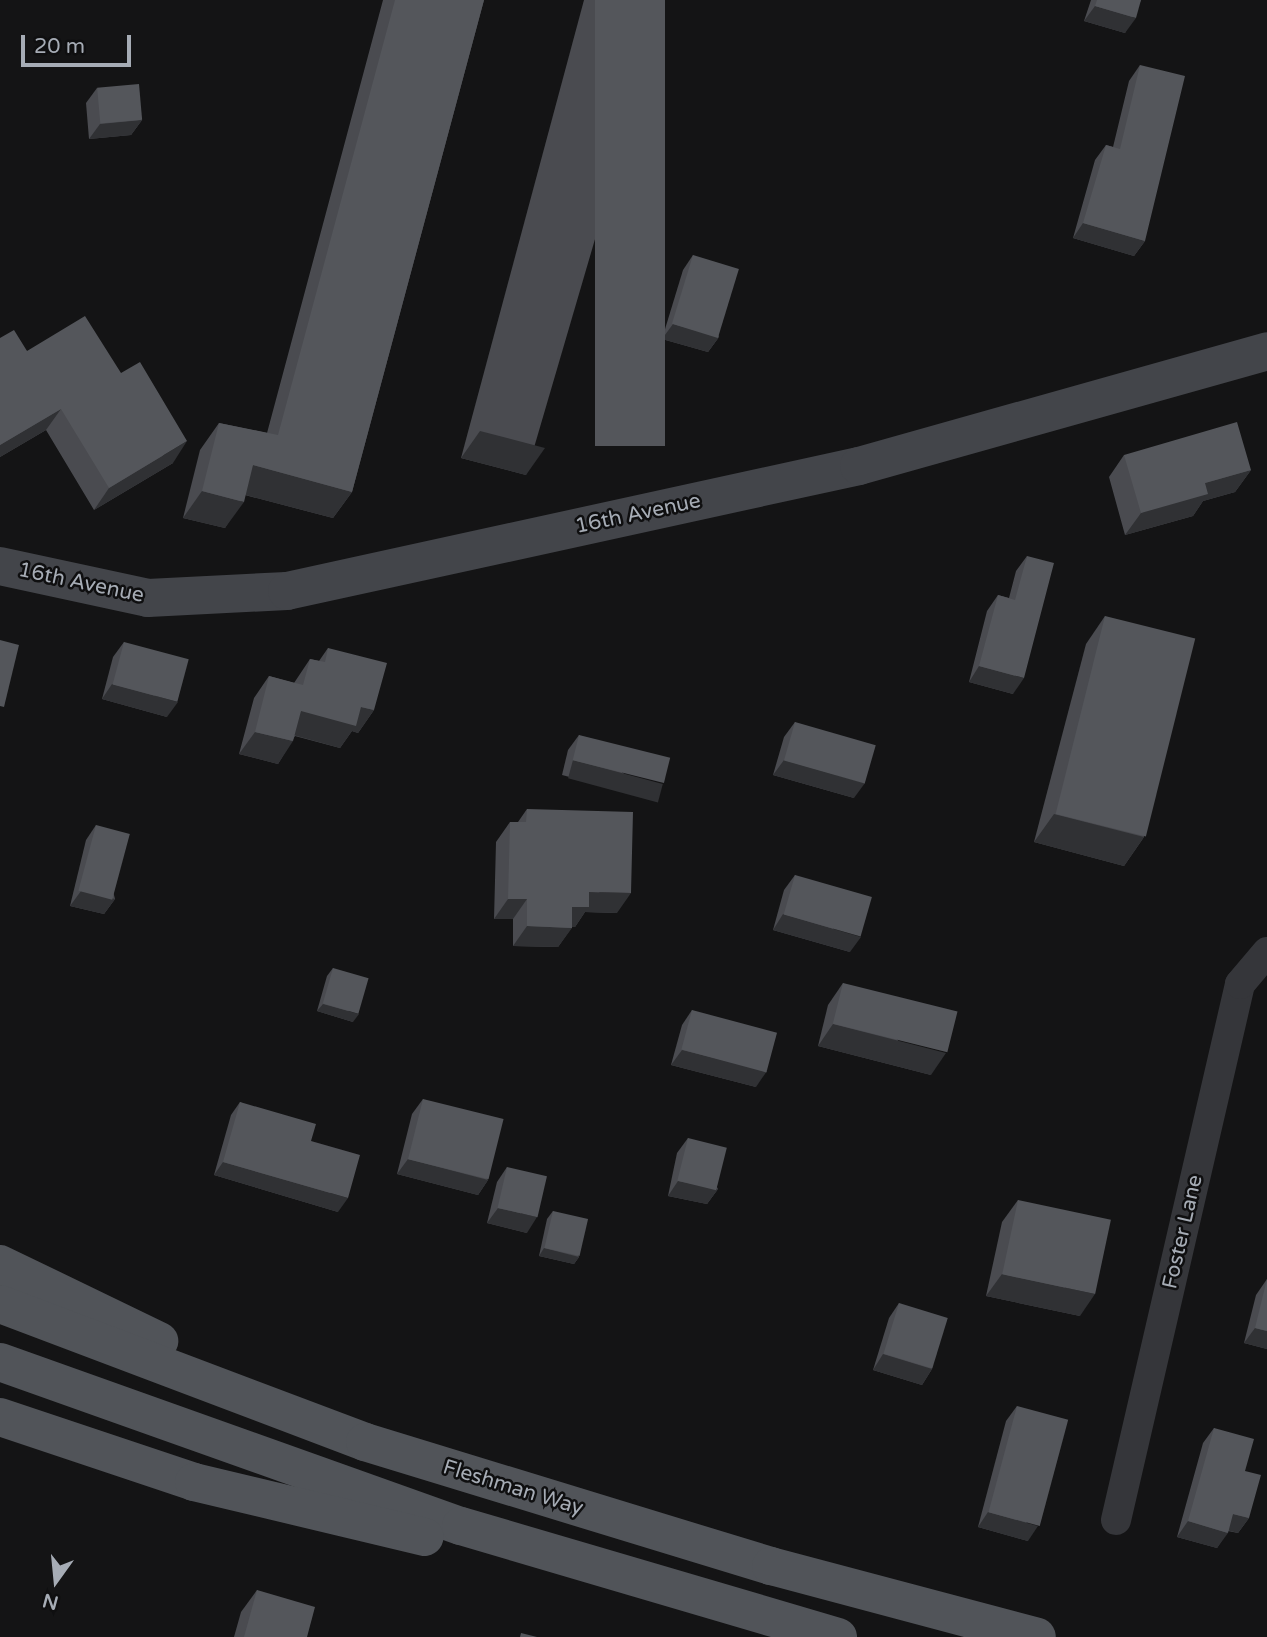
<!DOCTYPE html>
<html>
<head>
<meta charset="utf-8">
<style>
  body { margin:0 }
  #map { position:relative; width:1267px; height:1637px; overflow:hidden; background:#141415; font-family:"Varela Round",sans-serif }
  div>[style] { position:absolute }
  .street>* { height:30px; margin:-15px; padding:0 15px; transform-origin:15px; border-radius:15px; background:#35363a }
  .secondary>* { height:38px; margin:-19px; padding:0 19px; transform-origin:19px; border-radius:19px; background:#43454a }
  .primary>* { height:38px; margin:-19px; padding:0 19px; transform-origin:19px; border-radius:19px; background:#515459 }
  .wall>* { inset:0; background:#4a4b50 }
  .shaded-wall>* { inset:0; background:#303134; transform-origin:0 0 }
  .building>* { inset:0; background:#54565b; transform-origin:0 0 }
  span { translate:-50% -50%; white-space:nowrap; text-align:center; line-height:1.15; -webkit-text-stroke:5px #0f0f10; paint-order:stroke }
  .street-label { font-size:21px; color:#a6acb5 }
  .north { position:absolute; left:21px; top:1546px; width:70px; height:70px; -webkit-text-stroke:5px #0f0f10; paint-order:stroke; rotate:195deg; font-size:19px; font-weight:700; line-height:28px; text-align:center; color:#a6acb5 }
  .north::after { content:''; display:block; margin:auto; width:24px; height:32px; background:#a6acb5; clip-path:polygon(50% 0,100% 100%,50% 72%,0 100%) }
  .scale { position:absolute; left:21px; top:35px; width:110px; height:32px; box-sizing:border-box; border:4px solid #a6acb5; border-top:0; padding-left:9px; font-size:21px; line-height:24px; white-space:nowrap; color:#a6acb5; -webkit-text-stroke:5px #0f0f10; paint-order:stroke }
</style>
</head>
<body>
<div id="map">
  <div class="street">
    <div style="left:1116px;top:1520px;width:550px;rotate:-76.97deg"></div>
    <div style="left:1240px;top:984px;width:42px;rotate:-49.8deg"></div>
  </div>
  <div class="secondary">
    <div style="left:0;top:566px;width:151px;rotate:12.2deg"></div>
    <div style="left:148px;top:598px;width:139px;rotate:-2.9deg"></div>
    <div style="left:287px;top:591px;width:585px;rotate:-12.33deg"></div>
    <div style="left:859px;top:466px;width:424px;rotate:-15.7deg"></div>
  </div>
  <div class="primary">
    <div style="left:0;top:1264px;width:177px;rotate:25.8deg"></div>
    <div style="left:0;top:1304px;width:390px;rotate:20.7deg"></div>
    <div style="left:365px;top:1442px;width:425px;rotate:17deg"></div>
    <div style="left:771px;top:1566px;width:275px;rotate:14.9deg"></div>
    <div style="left:0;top:1362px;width:489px;rotate:19.6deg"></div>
    <div style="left:461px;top:1526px;width:393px;rotate:16.4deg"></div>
    <div style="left:0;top:1417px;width:205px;rotate:18.5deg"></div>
    <div style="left:194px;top:1482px;width:237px;rotate:13.4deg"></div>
  </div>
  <div class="wall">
    <div style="clip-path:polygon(383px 0,484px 0,352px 492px,333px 518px,245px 495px,225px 528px,183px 518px,200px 450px,219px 423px,267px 433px)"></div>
    <div style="clip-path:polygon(584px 0,665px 0,526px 475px,461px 458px)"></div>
    <div style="clip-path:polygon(1091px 0,1141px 0,1125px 33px,1084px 21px)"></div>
    <div style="clip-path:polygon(1140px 65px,1145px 241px,1134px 256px,1073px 238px,1095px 160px,1106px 145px,1113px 147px,1129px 81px)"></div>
    <div style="clip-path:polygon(97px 88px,142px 120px,131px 135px,89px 139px,86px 103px)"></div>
    <div style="clip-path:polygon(693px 255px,719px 337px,708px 352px,662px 339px,683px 270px)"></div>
    <div style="clip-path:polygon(0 338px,27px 351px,173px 463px,94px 510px,46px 430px,0 457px)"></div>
    <div style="clip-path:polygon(1124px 455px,1251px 470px,1235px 492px,1203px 501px,1193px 516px,1125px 535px,1109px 477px)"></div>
    <div style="clip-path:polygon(1027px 556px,1013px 694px,969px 682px,987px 611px,998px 595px,1009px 598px,1016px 571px)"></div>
    <div style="clip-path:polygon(1105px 616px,1144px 837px,1124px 866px,1034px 842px,1086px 644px)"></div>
    <div style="clip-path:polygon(124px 642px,167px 717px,102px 699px,113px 657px)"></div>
    <div style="clip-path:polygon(328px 648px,374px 710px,358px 733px,352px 731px,340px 748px,295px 736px,278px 764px,239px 754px,254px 698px,269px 676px,294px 683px,310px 659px,319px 661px)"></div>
    <div style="clip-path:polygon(795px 722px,854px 798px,773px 775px,784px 737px)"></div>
    <div style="clip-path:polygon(579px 735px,653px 799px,562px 775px,568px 750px)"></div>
    <div style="clip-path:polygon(527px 809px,617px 913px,585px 912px,575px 927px,572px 927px,558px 947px,513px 946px,513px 919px,494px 919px,496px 842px,510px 822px,518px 822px)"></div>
    <div style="clip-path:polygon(96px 825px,115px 899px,104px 914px,70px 906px,86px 840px)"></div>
    <div style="clip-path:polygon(795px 875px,850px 952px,773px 930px,784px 890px)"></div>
    <div style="clip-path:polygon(333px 968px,353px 1022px,317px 1011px,327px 976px)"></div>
    <div style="clip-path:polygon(843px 983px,931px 1075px,818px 1046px,828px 1005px)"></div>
    <div style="clip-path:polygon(692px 1010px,756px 1087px,671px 1065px,682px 1025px)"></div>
    <div style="clip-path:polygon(423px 1099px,488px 1180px,478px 1195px,397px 1174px,412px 1114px)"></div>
    <div style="clip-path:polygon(240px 1102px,311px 1141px,338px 1212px,214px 1175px,231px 1115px)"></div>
    <div style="clip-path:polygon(688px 1138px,718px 1189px,707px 1204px,668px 1196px,677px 1153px)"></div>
    <div style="clip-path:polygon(507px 1167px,527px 1233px,487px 1223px,497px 1182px)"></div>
    <div style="clip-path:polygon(1018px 1200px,1080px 1316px,986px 1296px,1002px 1222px)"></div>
    <div style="clip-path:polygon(553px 1211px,579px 1257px,574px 1264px,539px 1256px,547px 1219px)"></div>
    <div style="clip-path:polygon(1267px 1279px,1267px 1349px,1244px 1343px,1256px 1295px)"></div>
    <div style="clip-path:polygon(899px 1303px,932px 1369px,922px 1385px,873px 1370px,889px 1318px)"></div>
    <div style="clip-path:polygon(1017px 1406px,1028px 1541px,978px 1527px,1006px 1421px)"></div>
    <div style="clip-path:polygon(1214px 1428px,1245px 1471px,1249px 1518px,1238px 1533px,1228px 1531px,1217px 1548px,1177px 1537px,1203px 1443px)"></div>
    <div style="clip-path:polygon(257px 1590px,307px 1637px,234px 1637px,241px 1612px)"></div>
  </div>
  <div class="shaded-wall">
    <div style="clip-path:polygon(1095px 6px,1136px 18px,1125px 33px,1084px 21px)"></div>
    <div style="clip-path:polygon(142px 120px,131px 135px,89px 139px,100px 124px)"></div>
    <div style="clip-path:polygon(1083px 223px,1145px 241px,1134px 256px,1073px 238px)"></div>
    <div style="clip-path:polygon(673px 324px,719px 337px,708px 352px,662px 339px)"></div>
    <div style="clip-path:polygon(61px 409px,46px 430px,0 457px,0 445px)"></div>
    <div style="clip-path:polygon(480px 431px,545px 448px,526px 475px,461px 458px)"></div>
    <div style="clip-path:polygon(187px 441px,173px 463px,94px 510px,109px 488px)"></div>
    <div style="clip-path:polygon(253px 465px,352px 492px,333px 518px,234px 492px)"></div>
    <div style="clip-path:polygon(1251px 470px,1235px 492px,1203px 501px,1193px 516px,1125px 535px,1141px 513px,1205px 483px)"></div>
    <div style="clip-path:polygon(202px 491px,244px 502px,225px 528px,183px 518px)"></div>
    <div style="clip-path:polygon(979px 666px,1024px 678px,1013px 694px,969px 682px)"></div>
    <div style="clip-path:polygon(112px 684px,178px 702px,167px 717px,102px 699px)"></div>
    <div style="clip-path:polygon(361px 707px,374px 710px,358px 733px,352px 731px,340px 748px,286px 733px,301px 711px)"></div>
    <div style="clip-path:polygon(255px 732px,293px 741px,278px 764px,239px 754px)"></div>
    <div style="left:573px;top:760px;width:93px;height:19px;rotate:15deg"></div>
    <div style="clip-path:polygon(784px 760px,865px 783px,854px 798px,773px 775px)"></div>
    <div style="clip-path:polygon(1054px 814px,1144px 837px,1124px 866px,1034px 842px)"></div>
    <div style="clip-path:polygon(81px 891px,115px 899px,104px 914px,70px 906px)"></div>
    <div style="clip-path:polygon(589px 892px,631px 893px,617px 913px,585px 912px,575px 927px,558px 927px,572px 907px)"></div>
    <div style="clip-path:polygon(508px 899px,527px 899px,513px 919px,494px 919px)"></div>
    <div style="clip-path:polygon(783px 914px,861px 937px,850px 952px,773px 930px)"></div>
    <div style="clip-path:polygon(527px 926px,572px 928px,558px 947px,513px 946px)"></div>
    <div style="clip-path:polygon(323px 1004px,359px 1014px,353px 1022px,317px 1011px)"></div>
    <div style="clip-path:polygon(833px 1024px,946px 1053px,931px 1075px,818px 1046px)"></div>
    <div style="clip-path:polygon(682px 1050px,767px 1071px,756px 1087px,671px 1065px)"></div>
    <div style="clip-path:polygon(408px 1159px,488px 1180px,478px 1195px,397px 1174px)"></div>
    <div style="clip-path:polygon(223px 1162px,348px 1198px,338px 1212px,214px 1175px)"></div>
    <div style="clip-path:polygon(678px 1181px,718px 1189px,707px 1204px,668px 1196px)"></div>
    <div style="clip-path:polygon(498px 1208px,537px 1217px,527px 1233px,487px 1223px)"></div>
    <div style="clip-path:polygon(544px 1248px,579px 1257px,574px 1264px,539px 1256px)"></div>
    <div style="clip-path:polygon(1002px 1274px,1095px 1294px,1080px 1316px,986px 1296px)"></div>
    <div style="clip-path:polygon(1255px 1328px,1267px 1331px,1267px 1349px,1244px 1343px)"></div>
    <div style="clip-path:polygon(883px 1354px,932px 1369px,922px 1385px,873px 1370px)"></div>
    <div style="clip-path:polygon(988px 1512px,1038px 1526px,1028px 1541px,978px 1527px)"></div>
    <div style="clip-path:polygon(1233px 1514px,1249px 1518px,1238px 1533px,1223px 1529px)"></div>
    <div style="clip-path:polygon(1188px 1521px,1228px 1533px,1217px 1548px,1177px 1537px)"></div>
  </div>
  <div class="building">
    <div style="clip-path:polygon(395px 0,484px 0,352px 492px,253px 465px,244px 502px,202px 491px,219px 423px,278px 435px)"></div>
    <div style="left:595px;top:0;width:70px;height:446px"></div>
    <div style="clip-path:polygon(1097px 0,1141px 0,1136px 18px,1095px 6px)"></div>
    <div style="clip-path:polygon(1140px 65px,1185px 76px,1145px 241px,1083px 223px,1106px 145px,1120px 149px)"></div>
    <div style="left:139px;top:84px;width:36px;height:42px;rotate:85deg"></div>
    <div style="left:693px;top:255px;width:48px;height:72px;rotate:17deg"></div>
    <div style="clip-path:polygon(85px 316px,121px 373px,140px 362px,187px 441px,109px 488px,61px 409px,0 445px,0 338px,14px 330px,27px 351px)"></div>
    <div style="clip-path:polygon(1237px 422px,1251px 470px,1205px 483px,1208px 494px,1141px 513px,1124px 455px)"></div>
    <div style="clip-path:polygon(1027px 556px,1054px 563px,1024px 678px,979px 666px,998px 595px,1015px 600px)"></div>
    <div style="left:1105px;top:616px;width:93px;height:204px;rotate:14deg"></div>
    <div style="clip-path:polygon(0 640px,19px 645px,4px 707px,0 706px)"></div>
    <div style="left:124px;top:642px;width:67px;height:44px;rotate:15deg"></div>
    <div style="clip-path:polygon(328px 648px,387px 663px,374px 710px,361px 707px,356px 726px,301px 711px,293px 741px,255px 732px,269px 676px,303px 685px,310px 659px,325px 662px)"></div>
    <div style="left:795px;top:722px;width:84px;height:40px;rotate:16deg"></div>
    <div style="left:579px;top:735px;width:94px;height:26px;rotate:14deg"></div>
    <div style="clip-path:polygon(527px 809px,633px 812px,631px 893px,589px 892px,589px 907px,572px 907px,572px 928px,527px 926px,527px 899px,508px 899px,510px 822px,526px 822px)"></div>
    <div style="left:96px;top:825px;width:35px;height:68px;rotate:15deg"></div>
    <div style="left:795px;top:875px;width:80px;height:41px;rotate:16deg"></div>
    <div style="left:333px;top:968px;width:37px;height:37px;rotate:16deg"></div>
    <div style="left:843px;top:983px;width:118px;height:42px;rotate:14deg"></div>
    <div style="left:692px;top:1010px;width:88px;height:41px;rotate:15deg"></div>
    <div style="left:423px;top:1099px;width:83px;height:62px;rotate:14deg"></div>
    <div style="clip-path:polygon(240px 1102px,316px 1124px,311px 1141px,360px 1155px,348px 1198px,223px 1162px)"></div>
    <div style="left:688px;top:1138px;width:40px;height:44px;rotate:14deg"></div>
    <div style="left:507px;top:1167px;width:41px;height:42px;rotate:13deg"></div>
    <div style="left:1018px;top:1200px;width:95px;height:76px;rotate:12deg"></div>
    <div style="left:553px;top:1211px;width:36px;height:38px;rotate:13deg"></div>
    <div style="clip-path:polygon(1267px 1279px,1267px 1331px,1255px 1328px)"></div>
    <div style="left:899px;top:1303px;width:51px;height:53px;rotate:17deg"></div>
    <div style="left:1017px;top:1406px;width:53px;height:110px;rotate:15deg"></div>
    <div style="clip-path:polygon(1214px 1428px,1254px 1439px,1245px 1471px,1261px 1475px,1249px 1518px,1233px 1514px,1228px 1533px,1188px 1521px)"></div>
    <div style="clip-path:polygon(257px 1590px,315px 1607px,307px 1637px,244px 1637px)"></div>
    <div style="clip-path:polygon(521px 1633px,537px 1637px,520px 1637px)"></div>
  </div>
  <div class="street-label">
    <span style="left:638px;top:514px;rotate:-12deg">16th Avenue</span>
    <span style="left:81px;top:583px;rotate:12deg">16th Avenue</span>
    <span style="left:1183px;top:1232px;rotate:-77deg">Foster Lane</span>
    <span style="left:513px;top:1488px;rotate:17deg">Fleshman Way</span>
  </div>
  <div class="north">N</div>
  <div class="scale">20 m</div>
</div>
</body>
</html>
